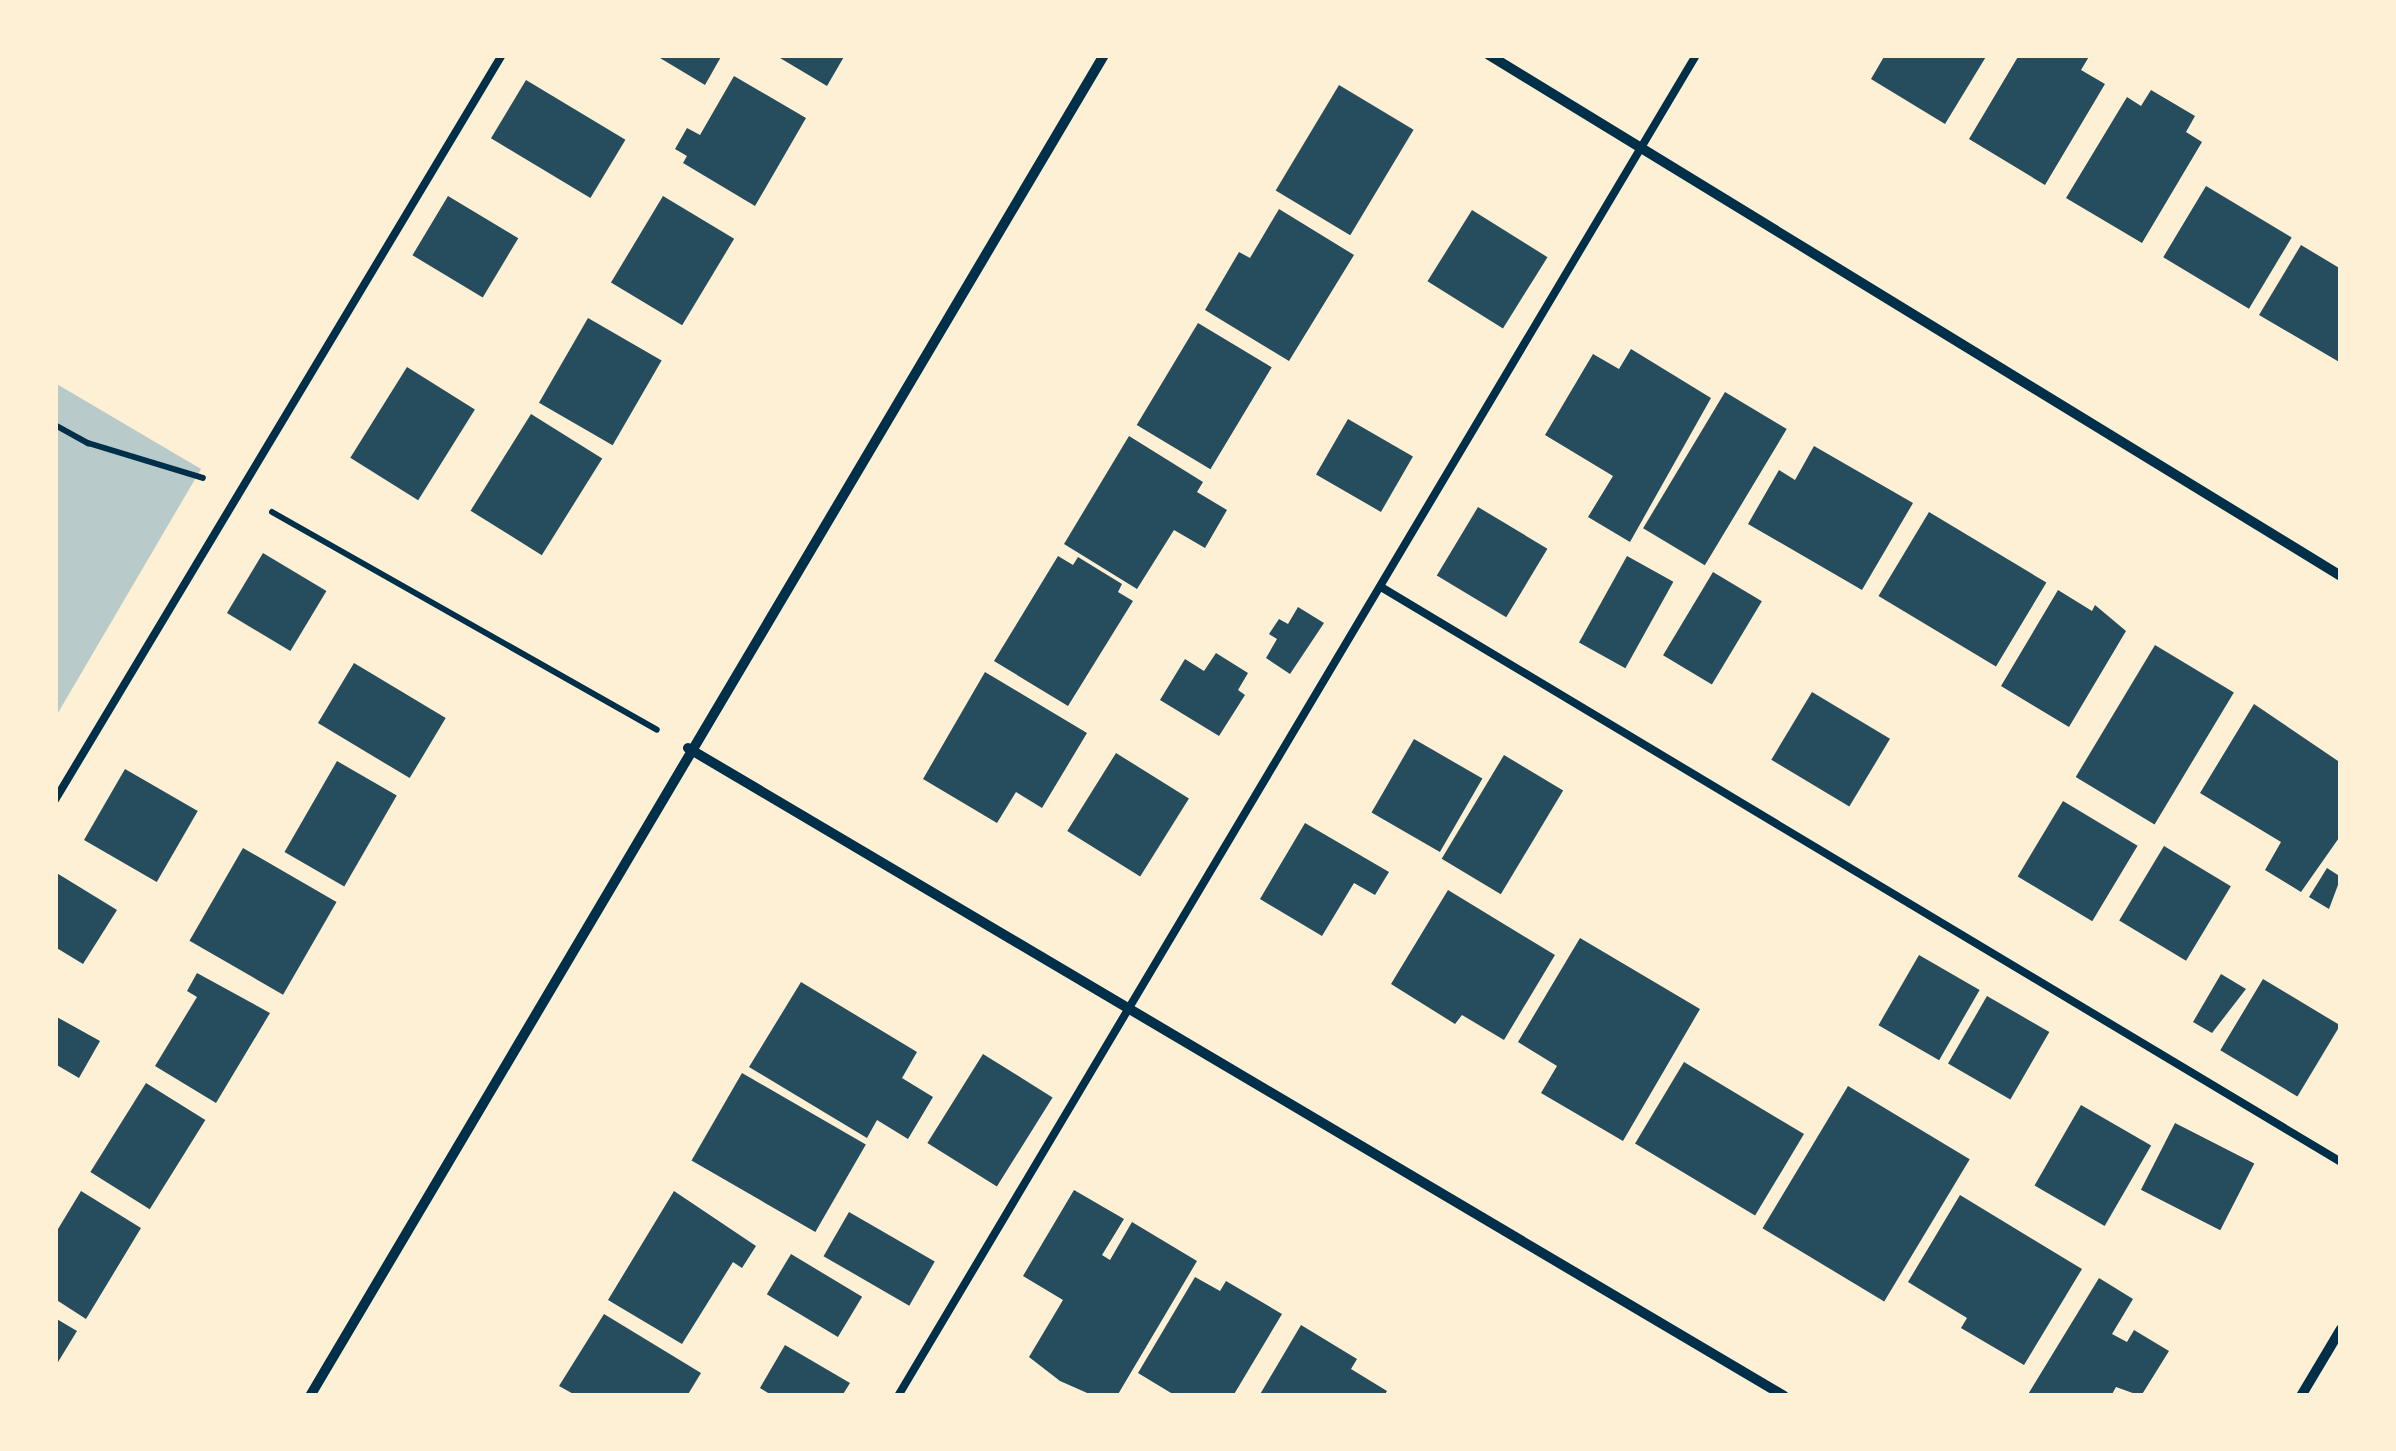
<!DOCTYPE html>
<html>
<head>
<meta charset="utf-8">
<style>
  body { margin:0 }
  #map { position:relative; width:2396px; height:1451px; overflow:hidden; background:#fdf0d5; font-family:"Source Serif 4",serif }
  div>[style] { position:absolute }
  .green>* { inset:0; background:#b9caca }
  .building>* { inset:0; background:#264d5e; transform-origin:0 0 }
  .path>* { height:6px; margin:-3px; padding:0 3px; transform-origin:3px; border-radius:3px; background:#003049 }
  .service>* { height:8px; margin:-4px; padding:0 4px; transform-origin:4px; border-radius:4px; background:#003049 }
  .minor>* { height:10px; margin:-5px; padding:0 5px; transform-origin:5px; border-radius:5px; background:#003049 }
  span { translate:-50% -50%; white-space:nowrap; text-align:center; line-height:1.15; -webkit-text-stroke:8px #fdf0d5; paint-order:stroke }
  .frame { position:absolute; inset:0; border:58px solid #fdf0d5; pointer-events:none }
</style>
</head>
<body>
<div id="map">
  <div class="green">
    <div style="clip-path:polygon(55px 383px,201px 469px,55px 718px)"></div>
  </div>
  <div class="building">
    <div style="clip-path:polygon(655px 55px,722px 55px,705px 85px)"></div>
    <div style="clip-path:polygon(775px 55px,845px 55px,827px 86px)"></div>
    <div style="clip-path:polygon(1885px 55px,1987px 55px,1945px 124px,1871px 79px)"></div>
    <div style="clip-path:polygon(2019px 55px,2090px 55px,2081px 70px,2105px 84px,2045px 185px,1969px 139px)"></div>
    <div style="clip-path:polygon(734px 76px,806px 118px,755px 206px,683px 163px,687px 156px,675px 149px,687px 128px,700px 135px)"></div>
    <div style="left:526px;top:80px;width:116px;height:68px;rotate:31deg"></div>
    <div style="left:1339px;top:85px;width:87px;height:123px;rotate:31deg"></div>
    <div style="clip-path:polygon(2151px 90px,2195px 116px,2186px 132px,2202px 142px,2142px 243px,2066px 198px,2127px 97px,2141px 106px)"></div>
    <div style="left:2206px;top:186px;width:100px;height:83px;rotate:31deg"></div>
    <div style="left:448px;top:196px;width:82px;height:69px;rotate:31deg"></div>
    <div style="left:663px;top:196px;width:83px;height:101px;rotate:31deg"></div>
    <div style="clip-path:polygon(1279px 209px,1354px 255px,1289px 361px,1205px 310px,1239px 252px,1250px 258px)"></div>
    <div style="left:1472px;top:210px;width:89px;height:84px;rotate:32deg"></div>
    <div style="clip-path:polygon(2301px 245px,2341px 269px,2341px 363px,2259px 315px)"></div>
    <div style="left:588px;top:318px;width:85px;height:98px;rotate:30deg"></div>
    <div style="left:1198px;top:323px;width:86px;height:119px;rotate:31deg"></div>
    <div style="clip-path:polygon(1631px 349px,1711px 398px,1630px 542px,1588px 517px,1613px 476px,1545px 435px,1593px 354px,1619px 369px)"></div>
    <div style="left:407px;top:367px;width:80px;height:107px;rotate:32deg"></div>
    <div style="left:1725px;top:392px;width:72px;height:159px;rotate:31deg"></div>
    <div style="left:531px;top:414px;width:84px;height:114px;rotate:32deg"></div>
    <div style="left:1348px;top:419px;width:75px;height:64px;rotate:30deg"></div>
    <div style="clip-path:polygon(1129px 436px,1203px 482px,1197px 492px,1227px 510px,1205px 548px,1174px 530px,1137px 589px,1064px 544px)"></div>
    <div style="clip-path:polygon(1814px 446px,1913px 503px,1862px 590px,1748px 524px,1779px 470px,1795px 480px)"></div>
    <div style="left:1478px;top:507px;width:81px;height:80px;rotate:31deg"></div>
    <div style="left:1929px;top:512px;width:137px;height:98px;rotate:31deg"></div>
    <div style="left:263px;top:553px;width:74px;height:70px;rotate:31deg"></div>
    <div style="clip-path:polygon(1058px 556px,1073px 565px,1078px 557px,1122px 584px,1118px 592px,1133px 601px,1068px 706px,994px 661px)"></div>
    <div style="left:1627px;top:556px;width:53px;height:99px;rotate:29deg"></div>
    <div style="left:1713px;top:572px;width:57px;height:97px;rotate:31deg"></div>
    <div style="clip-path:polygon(2058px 590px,2092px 611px,2095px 605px,2126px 631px,2069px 727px,2001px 686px)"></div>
    <div style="clip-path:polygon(1298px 607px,1324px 623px,1290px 674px,1266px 658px,1277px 639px,1269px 634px,1279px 619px,1288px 624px)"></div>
    <div style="left:2155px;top:645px;width:92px;height:154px;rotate:31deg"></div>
    <div style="clip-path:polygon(1216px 653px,1248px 673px,1238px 690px,1245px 695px,1219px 736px,1160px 700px,1185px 659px,1204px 671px)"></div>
    <div style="left:354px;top:663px;width:107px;height:70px;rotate:31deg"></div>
    <div style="clip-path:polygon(985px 672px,1087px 733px,1042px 808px,1016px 792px,997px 823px,923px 779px)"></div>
    <div style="left:1812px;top:692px;width:91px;height:79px;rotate:31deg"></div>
    <div style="clip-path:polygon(2254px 704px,2341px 763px,2341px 835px,2301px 892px,2265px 870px,2281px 842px,2200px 793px)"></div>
    <div style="left:1414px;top:739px;width:79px;height:85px;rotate:30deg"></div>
    <div style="left:1116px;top:753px;width:86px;height:92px;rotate:32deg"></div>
    <div style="left:1504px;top:755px;width:69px;height:121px;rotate:31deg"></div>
    <div style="left:337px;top:761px;width:69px;height:105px;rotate:30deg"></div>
    <div style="left:125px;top:769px;width:84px;height:82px;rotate:30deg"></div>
    <div style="left:2063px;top:801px;width:87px;height:88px;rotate:31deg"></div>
    <div style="clip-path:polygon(1305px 823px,1389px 872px,1375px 895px,1354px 883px,1322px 936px,1260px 899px)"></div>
    <div style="left:2164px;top:846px;width:78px;height:87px;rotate:31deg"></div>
    <div style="left:243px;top:848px;width:108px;height:107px;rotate:30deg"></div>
    <div style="clip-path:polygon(2327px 868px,2341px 877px,2329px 909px,2309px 897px)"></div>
    <div style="clip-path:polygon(55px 872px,117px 910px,83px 964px,55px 947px)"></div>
    <div style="clip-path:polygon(1448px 890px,1555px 955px,1504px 1040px,1462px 1015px,1455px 1024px,1391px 984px)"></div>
    <div style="clip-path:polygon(1580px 938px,1700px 1009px,1623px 1141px,1541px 1093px,1557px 1066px,1518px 1042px)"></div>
    <div style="left:1919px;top:955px;width:70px;height:81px;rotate:30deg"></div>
    <div style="clip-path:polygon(197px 973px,270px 1013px,216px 1103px,155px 1066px,197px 997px,187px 991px)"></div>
    <div style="clip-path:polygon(2221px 974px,2246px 989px,2212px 1033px,2193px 1022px)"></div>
    <div style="left:2263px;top:979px;width:90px;height:83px;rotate:31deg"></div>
    <div style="clip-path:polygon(801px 982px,917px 1052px,902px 1078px,933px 1097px,908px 1139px,877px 1120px,867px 1138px,749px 1067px)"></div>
    <div style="left:1987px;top:996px;width:72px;height:78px;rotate:30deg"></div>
    <div style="clip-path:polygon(55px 1016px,100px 1041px,79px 1078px,55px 1064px)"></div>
    <div style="left:983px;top:1054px;width:82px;height:105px;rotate:32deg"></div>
    <div style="left:1684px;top:1062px;width:140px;height:95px;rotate:31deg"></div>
    <div style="left:742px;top:1073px;width:143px;height:101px;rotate:30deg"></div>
    <div style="left:146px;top:1083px;width:70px;height:105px;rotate:32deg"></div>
    <div style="left:1848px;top:1086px;width:142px;height:166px;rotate:31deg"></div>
    <div style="left:2081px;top:1105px;width:81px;height:93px;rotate:30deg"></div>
    <div style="left:2175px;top:1123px;width:89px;height:75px;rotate:27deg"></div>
    <div style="clip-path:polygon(1074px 1190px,1124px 1219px,1102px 1255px,1110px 1260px,1132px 1222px,1197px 1261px,1117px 1396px,1094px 1396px,1060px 1381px,1029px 1357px,1063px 1300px,1023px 1276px)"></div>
    <div style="clip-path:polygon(81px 1191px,141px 1228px,86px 1319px,55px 1299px,55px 1234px)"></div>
    <div style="clip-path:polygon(674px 1191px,756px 1246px,742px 1268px,733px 1262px,682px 1344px,608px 1300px)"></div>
    <div style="clip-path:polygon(1960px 1195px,2082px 1269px,2024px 1365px,1961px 1328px,1967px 1318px,1908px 1282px)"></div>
    <div style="left:849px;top:1212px;width:99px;height:51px;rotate:30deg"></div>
    <div style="left:791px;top:1254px;width:83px;height:47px;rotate:31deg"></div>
    <div style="clip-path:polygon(1195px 1277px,1220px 1291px,1226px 1281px,1282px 1314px,1233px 1396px,1176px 1396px,1138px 1373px)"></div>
    <div style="clip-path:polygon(2099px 1278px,2133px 1299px,2112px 1334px,2127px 1342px,2134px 1330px,2169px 1351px,2141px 1396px,2116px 1387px,2111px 1396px,2027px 1396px)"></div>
    <div style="clip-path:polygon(604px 1314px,701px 1373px,687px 1396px,577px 1396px,559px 1386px)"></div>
    <div style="clip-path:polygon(55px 1318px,77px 1331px,55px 1367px)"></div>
    <div style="clip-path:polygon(1301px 1325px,1357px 1359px,1351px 1369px,1387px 1391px,1384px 1396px,1259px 1396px)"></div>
    <div style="clip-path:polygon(785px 1345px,850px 1383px,842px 1396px,773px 1396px,760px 1388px)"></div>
  </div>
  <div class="path">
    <div style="left:55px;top:425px;width:38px;rotate:29deg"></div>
    <div style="left:88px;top:443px;width:120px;rotate:16.9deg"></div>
    <div style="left:272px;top:512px;width:442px;rotate:29.5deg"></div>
  </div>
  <div class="service">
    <div style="left:1381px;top:587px;width:1119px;rotate:30.92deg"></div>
    <div style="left:55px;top:800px;width:869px;rotate:-59.04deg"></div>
    <div style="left:898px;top:1396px;width:1560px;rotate:-59.24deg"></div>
  </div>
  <div class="minor">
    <div style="left:1489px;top:55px;width:999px;rotate:31.45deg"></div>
    <div style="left:688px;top:748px;width:1273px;rotate:30.59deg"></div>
    <div style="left:310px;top:1396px;width:1558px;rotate:-59.37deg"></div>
    <div style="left:2301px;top:1396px;width:78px;rotate:-59.2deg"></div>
  </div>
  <div class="frame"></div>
</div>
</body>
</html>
